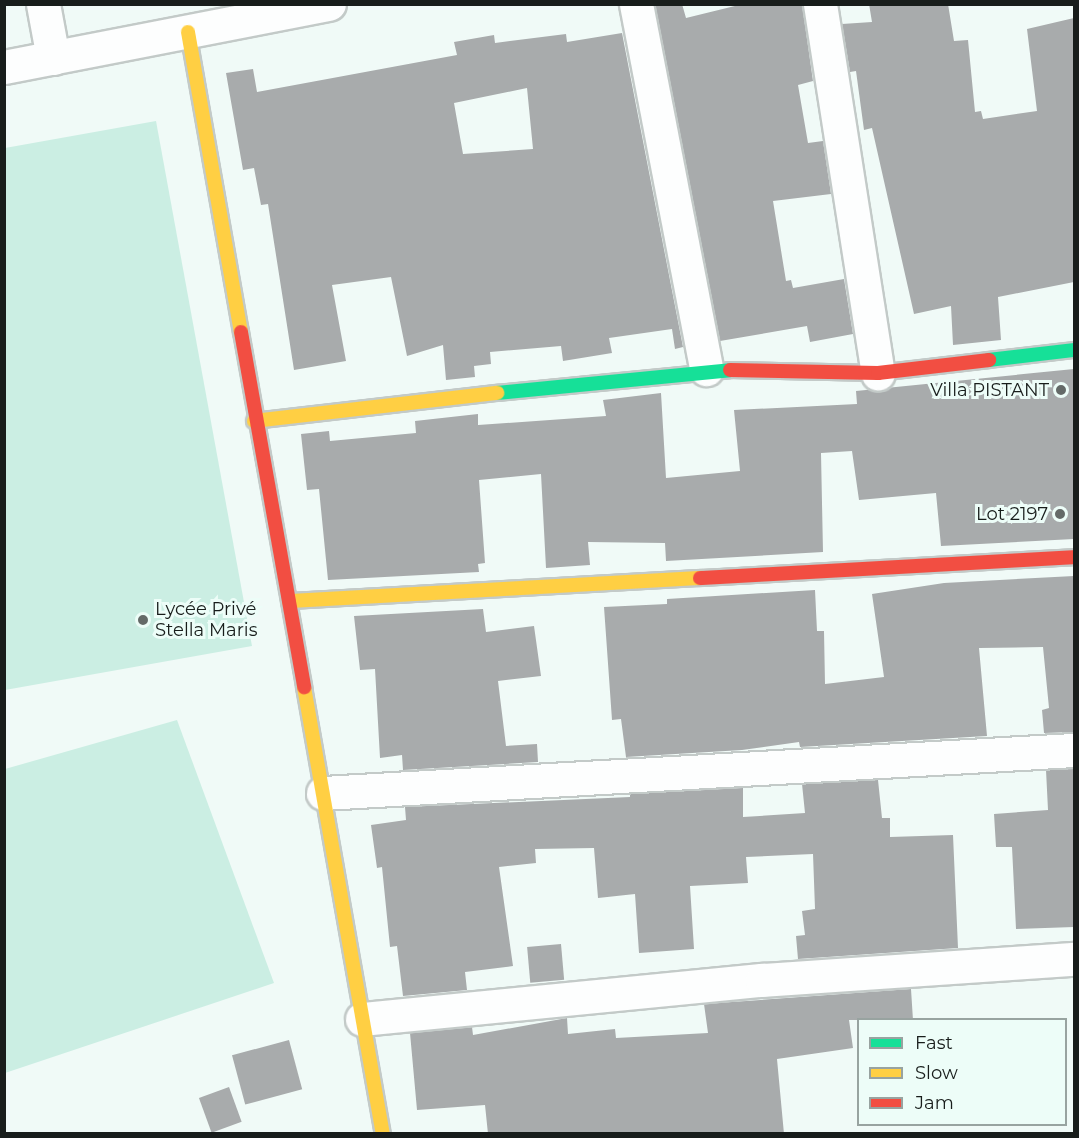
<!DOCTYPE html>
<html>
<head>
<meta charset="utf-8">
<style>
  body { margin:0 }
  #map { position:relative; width:1079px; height:1138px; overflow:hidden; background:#f0faf7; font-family:Montserrat,sans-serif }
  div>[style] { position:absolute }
  .green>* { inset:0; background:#cbeee3 }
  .building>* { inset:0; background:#a8abac; transform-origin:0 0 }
  .roads { filter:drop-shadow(2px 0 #c3cac8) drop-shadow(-2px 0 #c3cac8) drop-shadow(0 2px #c3cac8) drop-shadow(0 -2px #c3cac8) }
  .street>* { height:33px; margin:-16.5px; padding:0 16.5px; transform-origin:16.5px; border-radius:16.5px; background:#fdfefe }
  .fast>* { height:14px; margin:-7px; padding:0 7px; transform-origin:7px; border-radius:7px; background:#16e098 }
  .slow>* { height:14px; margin:-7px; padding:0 7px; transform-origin:7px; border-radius:7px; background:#ffcf43 }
  .jam>* { height:14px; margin:-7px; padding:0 7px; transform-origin:7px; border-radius:7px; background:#f24e42 }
  .dots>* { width:16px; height:16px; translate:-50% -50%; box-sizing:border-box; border:3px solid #edfdf8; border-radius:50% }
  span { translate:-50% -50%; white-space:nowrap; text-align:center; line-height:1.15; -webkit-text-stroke:6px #edfdf8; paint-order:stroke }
  .poi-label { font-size:18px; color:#181d1b }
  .right { translate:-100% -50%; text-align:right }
  .left { translate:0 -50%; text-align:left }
  .frame { position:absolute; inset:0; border:6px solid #181d1b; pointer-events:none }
  .legend { position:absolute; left:857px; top:1018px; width:210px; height:108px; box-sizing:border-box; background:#edfdf8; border:2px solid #98a3a0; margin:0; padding:8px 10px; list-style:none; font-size:18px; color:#181d1b }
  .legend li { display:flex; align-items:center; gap:12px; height:30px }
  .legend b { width:30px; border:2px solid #98a3a0 }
</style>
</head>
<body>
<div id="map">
  <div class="green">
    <div style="clip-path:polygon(156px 121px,252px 646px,5px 690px,5px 148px)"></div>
    <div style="clip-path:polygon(177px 720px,274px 983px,5px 1073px,5px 769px)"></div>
  </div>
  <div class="building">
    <div style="clip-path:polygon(655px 4px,682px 4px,686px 18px,743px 4px,802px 4px,813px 81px,798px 85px,808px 143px,823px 141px,831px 194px,773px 201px,786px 281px,791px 280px,793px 288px,844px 279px,853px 334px,810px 342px,807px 326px,720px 341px)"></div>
    <div style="clip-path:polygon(869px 4px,948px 4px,954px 41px,968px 40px,975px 112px,981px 111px,983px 119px,1037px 111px,1027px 29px,1074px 18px,1074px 282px,998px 297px,1001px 340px,953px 345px,951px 306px,914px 314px,872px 128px,864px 130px,856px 71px,850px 72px,842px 24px,872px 22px)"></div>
    <div style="clip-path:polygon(evenodd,622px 33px,683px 347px,675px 349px,672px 329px,609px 338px,612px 353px,563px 361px,561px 346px,490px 352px,491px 364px,474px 366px,475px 377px,446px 380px,443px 345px,407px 356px,391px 277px,332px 285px,346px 361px,294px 370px,268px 204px,261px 205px,254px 168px,243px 170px,226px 73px,253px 69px,257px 92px,457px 55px,454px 42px,494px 35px,495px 43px,566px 34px,567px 42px,622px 33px,527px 88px,533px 149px,463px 154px,454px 103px,527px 88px)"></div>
    <div style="clip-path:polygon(1074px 369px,1074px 539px,941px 546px,936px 493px,859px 500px,852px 451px,821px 453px,823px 552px,666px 561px,665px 543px,588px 542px,590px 565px,546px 568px,541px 474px,479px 480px,485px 563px,478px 564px,479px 572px,328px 580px,319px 489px,307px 490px,301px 434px,329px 431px,330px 441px,416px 433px,415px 421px,478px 414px,478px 425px,606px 416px,603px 400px,661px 393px,666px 478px,740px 471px,734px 410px,857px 404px,856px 391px)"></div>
    <div style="clip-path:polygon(1074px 576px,1074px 732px,1044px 733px,1042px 710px,1049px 708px,1043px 647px,979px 648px,987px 736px,800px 747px,799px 742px,742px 750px,626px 757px,621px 719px,612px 720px,604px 607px,667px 604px,667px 599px,815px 590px,817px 631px,824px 631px,825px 684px,884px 677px,872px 594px,944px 583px)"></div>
    <div style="clip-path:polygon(483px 609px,486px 632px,534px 626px,541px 676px,498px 681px,506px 746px,537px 744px,538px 762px,403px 770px,402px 755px,380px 758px,375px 669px,360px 670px,354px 616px)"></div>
    <div style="clip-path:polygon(1074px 769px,1074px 927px,1016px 929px,1012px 847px,996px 847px,994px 814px,1048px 810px,1046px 770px)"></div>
    <div style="clip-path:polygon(878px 780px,882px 818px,890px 818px,890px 837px,953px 835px,958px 948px,798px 959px,796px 936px,805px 935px,802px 911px,815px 909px,813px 854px,746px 857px,748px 883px,690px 886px,694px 949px,639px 953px,635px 894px,598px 898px,594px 848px,535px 849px,536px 863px,499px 867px,513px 966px,465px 972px,467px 990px,403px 996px,397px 946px,390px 947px,382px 867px,377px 868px,371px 825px,406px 820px,405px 807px,630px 797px,630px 794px,743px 788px,743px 817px,805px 813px,802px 784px)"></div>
    <div style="left:561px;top:944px;width:36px;height:34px;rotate:85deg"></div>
    <div style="clip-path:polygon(911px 989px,913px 1020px,849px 1020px,853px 1048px,777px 1059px,784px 1134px,488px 1134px,485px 1105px,417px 1110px,410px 1033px,472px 1027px,473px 1035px,567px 1018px,568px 1034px,615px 1029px,616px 1038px,708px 1033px,704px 1004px)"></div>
    <div style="left:289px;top:1040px;width:51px;height:59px;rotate:75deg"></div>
    <div style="left:229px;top:1087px;width:37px;height:32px;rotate:70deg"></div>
  </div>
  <div class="roads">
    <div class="street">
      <div style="left:43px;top:4px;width:55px;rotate:79.5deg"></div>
      <div style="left:636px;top:4px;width:372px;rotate:79.1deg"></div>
      <div style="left:820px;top:4px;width:374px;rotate:81.1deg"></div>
      <div style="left:4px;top:67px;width:331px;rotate:-11deg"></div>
      <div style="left:323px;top:793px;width:752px;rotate:-3.28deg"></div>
      <div style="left:362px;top:1019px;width:402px;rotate:-5.6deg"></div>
      <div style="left:762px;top:980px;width:313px;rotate:-3.9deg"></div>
    </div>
    <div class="fast">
      <div style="left:989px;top:360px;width:86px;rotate:-6.7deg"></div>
      <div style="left:497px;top:393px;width:234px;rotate:-5.6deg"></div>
    </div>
    <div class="slow">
      <div style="left:188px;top:32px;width:305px;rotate:80deg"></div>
      <div style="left:254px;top:421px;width:245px;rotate:-6.6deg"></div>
      <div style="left:289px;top:601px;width:412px;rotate:-3.2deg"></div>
      <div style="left:304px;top:687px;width:454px;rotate:80deg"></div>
    </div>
    <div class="jam">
      <div style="left:241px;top:332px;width:361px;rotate:79.9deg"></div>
      <div style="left:730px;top:370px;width:148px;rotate:1.2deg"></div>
      <div style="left:878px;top:373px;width:112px;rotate:-6.7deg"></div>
      <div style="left:700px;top:578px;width:375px;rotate:-3.2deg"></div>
    </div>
  </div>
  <div class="dots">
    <div style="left:1061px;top:390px;background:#646a68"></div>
    <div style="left:1060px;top:514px;background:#646a68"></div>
    <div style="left:143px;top:620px;background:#646a68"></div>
  </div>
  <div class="poi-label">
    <span class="right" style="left:1049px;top:390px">Villa PISTANT</span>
    <span class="right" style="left:1048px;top:514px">Lot 2197</span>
    <span class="left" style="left:155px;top:620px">Lycée Privé<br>Stella Maris</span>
  </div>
  <div class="frame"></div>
  <ul class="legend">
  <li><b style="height:8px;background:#16e098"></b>Fast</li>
  <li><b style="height:8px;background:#ffcf43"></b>Slow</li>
  <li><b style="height:8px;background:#f24e42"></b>Jam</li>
  </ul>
</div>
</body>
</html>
